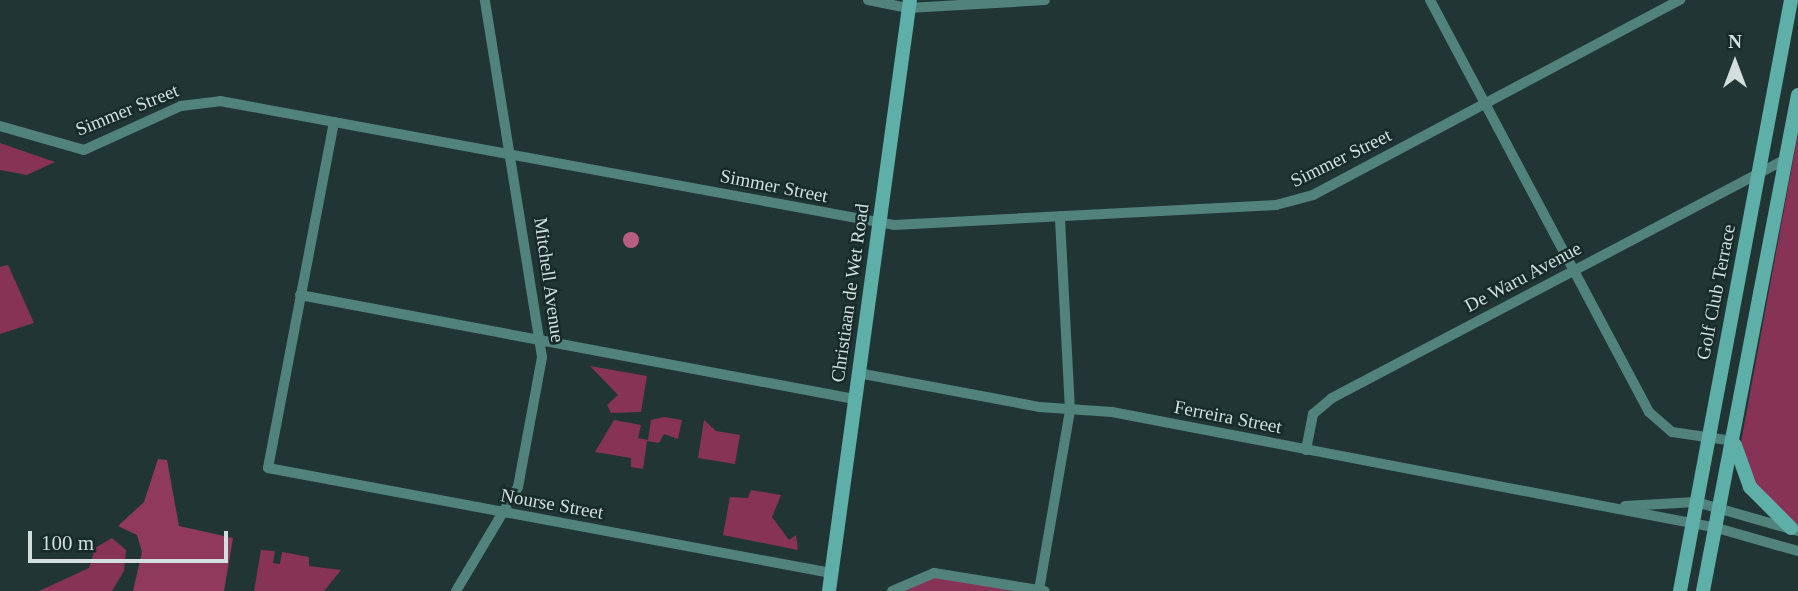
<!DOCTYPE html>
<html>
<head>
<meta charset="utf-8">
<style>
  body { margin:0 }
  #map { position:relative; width:1798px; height:591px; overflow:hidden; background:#213634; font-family:"Times New Roman",serif }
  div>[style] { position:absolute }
  .green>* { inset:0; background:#873355 }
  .forest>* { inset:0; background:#8f3a5d }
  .water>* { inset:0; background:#b85f81 }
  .round { border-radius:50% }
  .street>* { height:10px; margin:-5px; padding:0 5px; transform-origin:5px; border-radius:5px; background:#51827c }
  .secondary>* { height:14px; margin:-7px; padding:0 7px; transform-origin:7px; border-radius:7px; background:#5dafa7 }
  span { translate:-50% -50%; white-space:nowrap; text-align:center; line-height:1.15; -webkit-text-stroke:5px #172c2a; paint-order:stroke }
  .street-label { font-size:19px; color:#d2dfdd }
  .north { position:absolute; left:1700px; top:28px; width:70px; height:70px; -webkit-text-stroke:5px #172c2a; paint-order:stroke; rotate:0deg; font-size:19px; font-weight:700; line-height:28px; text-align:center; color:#d2dfdd }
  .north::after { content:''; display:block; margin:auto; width:24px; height:32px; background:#d2dfdd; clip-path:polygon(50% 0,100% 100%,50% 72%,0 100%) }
  .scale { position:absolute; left:28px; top:531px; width:200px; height:32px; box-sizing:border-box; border:4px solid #d2dfdd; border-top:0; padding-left:9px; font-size:21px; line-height:24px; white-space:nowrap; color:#d2dfdd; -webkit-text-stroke:5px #172c2a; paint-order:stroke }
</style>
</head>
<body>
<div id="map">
  <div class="green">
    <div style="clip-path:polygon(1798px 134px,1798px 526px,1756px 490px,1741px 442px)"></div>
    <div style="clip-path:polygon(0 143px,55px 162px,27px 175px,0 170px)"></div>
    <div style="clip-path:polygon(8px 265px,34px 323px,0 334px,0 267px)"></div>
    <div style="clip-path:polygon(590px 366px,647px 376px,641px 412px,611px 413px,607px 405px,618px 395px)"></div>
    <div style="clip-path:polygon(664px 417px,682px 420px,678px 439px,664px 434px,659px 443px,647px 441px,643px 469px,631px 467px,631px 458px,595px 452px,614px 420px,641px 425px,638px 438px,648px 440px,651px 420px)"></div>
    <div style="clip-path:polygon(704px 420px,716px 431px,740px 435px,735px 464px,698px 458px)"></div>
    <div style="clip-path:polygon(751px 490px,781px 495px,772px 517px,789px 540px,796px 535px,798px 550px,723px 535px,730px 497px,748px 498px)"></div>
    <div style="clip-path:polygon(112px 538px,126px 550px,124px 571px,112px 591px,39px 591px,89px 568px,95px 548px)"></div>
    <div style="clip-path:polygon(261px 550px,275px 551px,273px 563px,280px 564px,282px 552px,309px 557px,309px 566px,341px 570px,324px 591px,254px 591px)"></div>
    <div style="clip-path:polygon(934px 577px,1022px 591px,899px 591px)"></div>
  </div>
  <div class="forest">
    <div style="clip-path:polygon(158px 459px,167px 460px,179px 526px,233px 538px,224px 591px,133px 591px,142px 552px,137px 535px,118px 526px,144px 502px)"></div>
  </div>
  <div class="water">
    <div class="round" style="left:623px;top:232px;width:16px;height:16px"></div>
  </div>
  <div class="street">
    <div style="left:868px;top:0;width:41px;rotate:11.3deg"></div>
    <div style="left:908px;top:8px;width:137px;rotate:-3.3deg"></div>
    <div style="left:1430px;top:0;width:467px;rotate:62deg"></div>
    <div style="left:1649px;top:412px;width:30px;rotate:41deg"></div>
    <div style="left:1672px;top:432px;width:63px;rotate:8.3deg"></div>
    <div style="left:334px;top:122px;width:352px;rotate:100.8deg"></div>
    <div style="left:268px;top:468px;width:573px;rotate:10.56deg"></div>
    <div style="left:0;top:126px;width:87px;rotate:15.9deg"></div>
    <div style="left:84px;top:150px;width:107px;rotate:-24.4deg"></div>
    <div style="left:181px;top:106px;width:39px;rotate:-7deg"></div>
    <div style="left:220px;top:101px;width:685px;rotate:10.42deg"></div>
    <div style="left:894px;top:225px;width:383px;rotate:-3deg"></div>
    <div style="left:1276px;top:205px;width:38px;rotate:-15deg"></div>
    <div style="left:1313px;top:195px;width:416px;rotate:-28deg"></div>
    <div style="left:300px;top:295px;width:564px;rotate:10.63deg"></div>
    <div style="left:858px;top:373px;width:184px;rotate:10.6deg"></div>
    <div style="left:1039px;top:407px;width:73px;rotate:3.9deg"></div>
    <div style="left:1112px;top:412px;width:616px;rotate:10.85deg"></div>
    <div style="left:1717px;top:528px;width:84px;rotate:15.9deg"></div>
    <div style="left:1306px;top:450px;width:37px;rotate:-79deg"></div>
    <div style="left:1313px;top:414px;width:25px;rotate:-40deg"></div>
    <div style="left:1332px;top:398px;width:513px;rotate:-27.76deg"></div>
    <div style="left:1625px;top:506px;width:71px;rotate:-3.2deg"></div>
    <div style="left:1696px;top:502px;width:106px;rotate:15.9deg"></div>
    <div style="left:1039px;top:590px;width:183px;rotate:-80.2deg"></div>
    <div style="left:1070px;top:410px;width:194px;rotate:-93deg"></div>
    <div style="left:456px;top:591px;width:121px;rotate:-59.2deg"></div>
    <div style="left:518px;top:487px;width:132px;rotate:-79.5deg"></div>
    <div style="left:542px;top:357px;width:362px;rotate:-99.1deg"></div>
    <div style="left:892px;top:591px;width:46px;rotate:-23.2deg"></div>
    <div style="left:934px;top:573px;width:112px;rotate:9.2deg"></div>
  </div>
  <div class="secondary">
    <div style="left:1735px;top:445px;width:45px;rotate:70.3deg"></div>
    <div style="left:1750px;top:487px;width:58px;rotate:45deg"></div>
    <div style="left:829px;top:591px;width:597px;rotate:-82.2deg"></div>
    <div style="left:1680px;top:591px;width:601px;rotate:-79.36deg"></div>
    <div style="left:1703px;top:591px;width:505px;rotate:-79.16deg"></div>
  </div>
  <div class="street-label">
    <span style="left:127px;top:110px;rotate:-22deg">Simmer Street</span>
    <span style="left:1341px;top:158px;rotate:-26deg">Simmer Street</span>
    <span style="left:774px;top:186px;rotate:11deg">Simmer Street</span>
    <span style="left:1523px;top:277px;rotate:-28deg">De Waru Avenue</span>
    <span style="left:549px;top:280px;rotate:82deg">Mitchell Avenue</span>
    <span style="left:1716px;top:292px;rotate:-79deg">Golf Club Terrace</span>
    <span style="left:850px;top:293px;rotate:-82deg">Christiaan de Wet Road</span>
    <span style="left:1228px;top:417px;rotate:11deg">Ferreira Street</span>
    <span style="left:552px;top:504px;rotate:10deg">Nourse Street</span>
  </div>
  <div class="north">N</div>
  <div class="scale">100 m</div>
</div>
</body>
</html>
